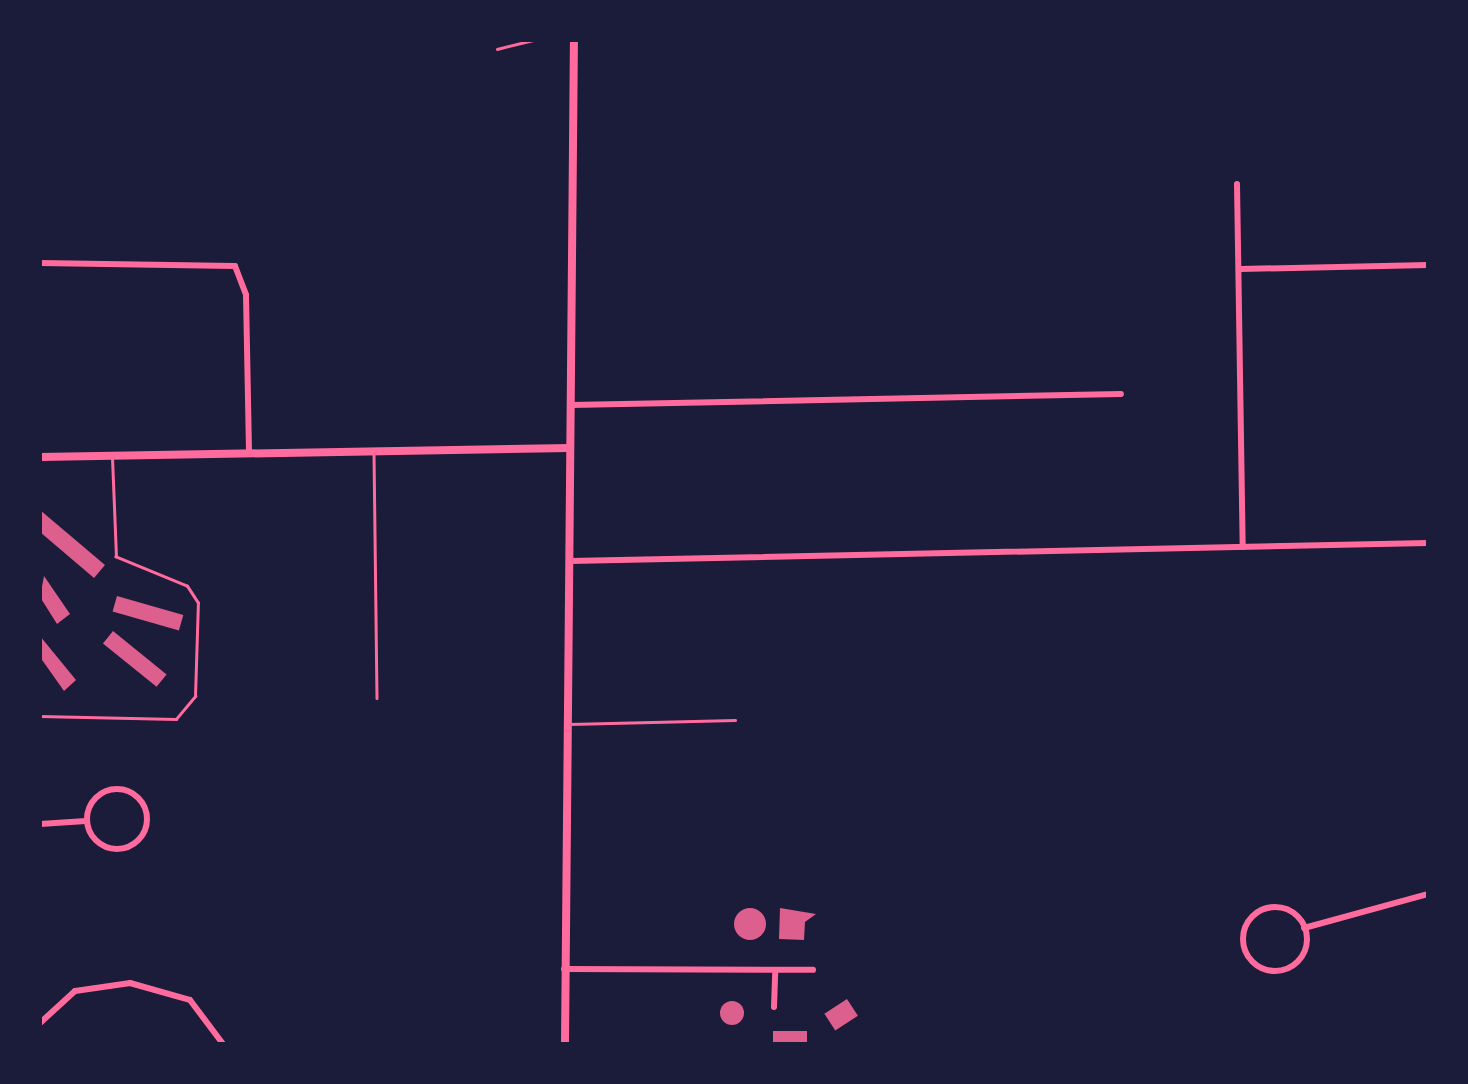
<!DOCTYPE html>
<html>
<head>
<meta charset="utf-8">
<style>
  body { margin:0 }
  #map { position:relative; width:1468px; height:1084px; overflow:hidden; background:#1b1b3a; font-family:"Work Sans",sans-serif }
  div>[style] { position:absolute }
  .building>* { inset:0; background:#dd5f8e; transform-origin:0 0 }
  .round { border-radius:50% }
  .service>* { height:2.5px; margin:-1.25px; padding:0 1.25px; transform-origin:1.25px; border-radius:1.25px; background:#ff6b9d }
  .minor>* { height:6px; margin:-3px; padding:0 3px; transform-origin:3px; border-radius:3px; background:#ff6b9d }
  .minor>.ring { margin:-3px; padding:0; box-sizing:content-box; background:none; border:6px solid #ff6b9d; border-radius:50% }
  .tertiary>* { height:8px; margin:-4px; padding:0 4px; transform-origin:4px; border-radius:4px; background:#ff6b9d }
  .secondary>* { height:8px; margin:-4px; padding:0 4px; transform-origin:4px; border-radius:4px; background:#ff6b9d }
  span { translate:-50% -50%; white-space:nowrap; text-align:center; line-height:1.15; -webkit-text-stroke:10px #1b1b3a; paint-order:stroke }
  .frame { position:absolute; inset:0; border:42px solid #1b1b3a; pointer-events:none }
</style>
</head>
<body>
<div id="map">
  <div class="building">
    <div style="clip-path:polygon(40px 510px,105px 565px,94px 578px,40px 532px)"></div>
    <div style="clip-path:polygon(44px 576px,70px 614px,57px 624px,40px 597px)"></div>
    <div style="left:117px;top:596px;width:69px;height:16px;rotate:16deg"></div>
    <div style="left:113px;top:631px;width:69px;height:16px;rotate:39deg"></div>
    <div style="clip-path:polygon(40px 636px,76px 680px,64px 691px,40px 657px)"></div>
    <div style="clip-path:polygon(780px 908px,816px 914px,805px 922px,804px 940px,779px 939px)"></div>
    <div class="round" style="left:734px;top:908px;width:32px;height:32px"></div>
    <div style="left:847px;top:999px;width:20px;height:27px;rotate:57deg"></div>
    <div class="round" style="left:720px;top:1001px;width:24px;height:24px"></div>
    <div style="left:773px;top:1031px;width:34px;height:13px"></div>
  </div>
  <div class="service">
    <div style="left:497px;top:49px;width:38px;rotate:-14deg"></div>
    <div style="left:374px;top:453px;width:245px;rotate:89.3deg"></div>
    <div style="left:40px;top:716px;width:136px;rotate:1.3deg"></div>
    <div style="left:176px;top:719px;width:30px;rotate:-50deg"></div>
    <div style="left:195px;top:696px;width:93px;rotate:-88.2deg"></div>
    <div style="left:198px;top:603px;width:20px;rotate:-123deg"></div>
    <div style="left:187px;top:586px;width:77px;rotate:-157.8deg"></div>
    <div style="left:116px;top:557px;width:99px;rotate:-92.3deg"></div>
    <div style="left:569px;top:724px;width:166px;rotate:-1.4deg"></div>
  </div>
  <div class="minor">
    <div style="left:1237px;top:184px;width:363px;rotate:89.1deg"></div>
    <div style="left:40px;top:263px;width:195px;rotate:0.9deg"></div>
    <div style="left:235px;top:266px;width:31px;rotate:69deg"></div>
    <div style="left:246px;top:295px;width:158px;rotate:88.9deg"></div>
    <div style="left:1241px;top:269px;width:187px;rotate:-1.2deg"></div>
    <div style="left:571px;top:405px;width:550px;rotate:-1.15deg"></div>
    <div style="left:570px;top:561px;width:858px;rotate:-1.2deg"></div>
    <div class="ring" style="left:87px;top:789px;width:54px;height:54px"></div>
    <div style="left:40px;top:824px;width:46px;rotate:-3.7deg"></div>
    <div class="ring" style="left:1243px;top:907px;width:58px;height:58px"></div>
    <div style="left:1304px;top:928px;width:129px;rotate:-15.3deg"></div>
    <div style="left:564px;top:969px;width:249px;rotate:0.2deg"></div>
    <div style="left:774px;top:1007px;width:37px;rotate:-88deg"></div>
    <div style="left:40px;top:1023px;width:47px;rotate:-42.4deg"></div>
    <div style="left:75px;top:991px;width:56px;rotate:-8.3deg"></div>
    <div style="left:130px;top:983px;width:62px;rotate:15.8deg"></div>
    <div style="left:190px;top:1000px;width:55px;rotate:53.1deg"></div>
  </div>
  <div class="tertiary">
    <div style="left:40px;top:457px;width:530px;rotate:-0.97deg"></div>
  </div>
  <div class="secondary">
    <div style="left:565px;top:1044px;width:1004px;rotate:-89.49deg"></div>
  </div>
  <div class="frame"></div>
</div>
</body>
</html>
